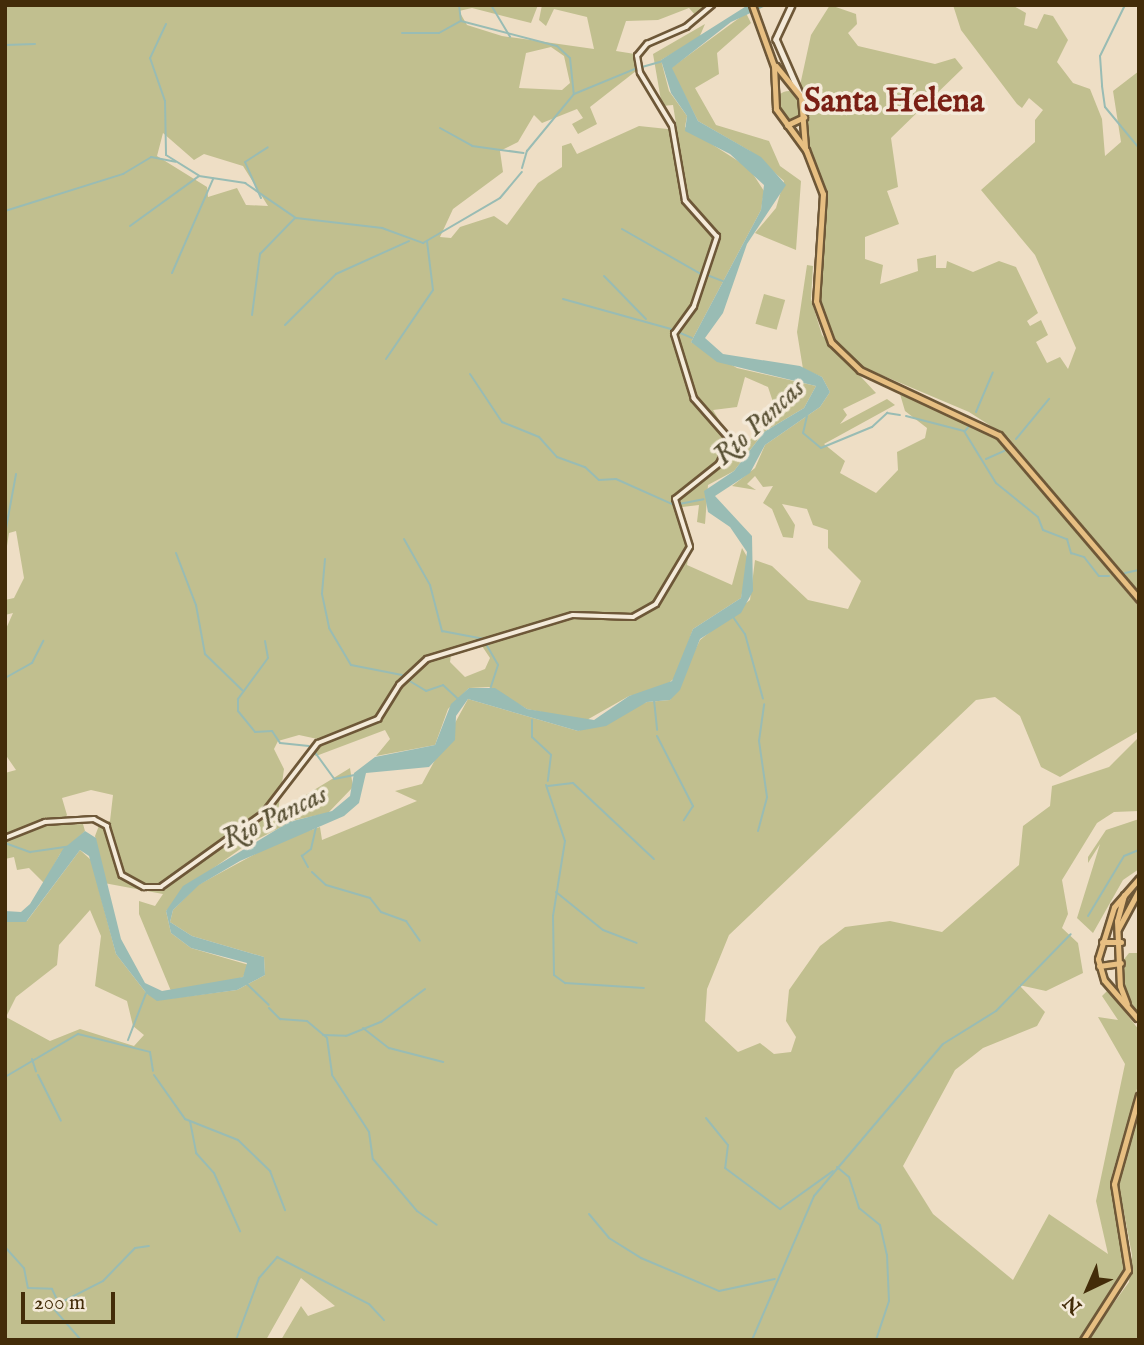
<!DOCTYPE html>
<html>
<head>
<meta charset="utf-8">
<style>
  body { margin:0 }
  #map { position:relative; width:1144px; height:1345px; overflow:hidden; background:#eedec5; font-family:"IM FELL English",serif }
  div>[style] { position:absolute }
  .green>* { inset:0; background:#c1bf8f; transform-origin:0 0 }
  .round { border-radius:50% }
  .water>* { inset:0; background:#99bcb4 }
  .stream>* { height:2px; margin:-1px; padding:0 1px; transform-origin:1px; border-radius:1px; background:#99bcb4 }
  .roads { filter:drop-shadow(2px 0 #6e5838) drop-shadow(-2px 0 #6e5838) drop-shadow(0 2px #6e5838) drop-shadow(0 -2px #6e5838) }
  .tertiary>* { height:3.5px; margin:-1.75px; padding:0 1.75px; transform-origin:1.75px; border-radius:1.75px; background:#f4ead9 }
  .secondary>* { height:4.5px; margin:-2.25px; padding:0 2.25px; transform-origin:2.25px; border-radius:2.25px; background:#f4ead9 }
  .primary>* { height:5px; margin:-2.5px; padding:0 2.5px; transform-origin:2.5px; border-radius:2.5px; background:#e7bf82 }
  .trunk>* { height:5px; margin:-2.5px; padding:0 2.5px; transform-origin:2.5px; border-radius:2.5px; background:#e7bf82 }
  span { translate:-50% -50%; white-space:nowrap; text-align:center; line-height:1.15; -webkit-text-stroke:7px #f4ead9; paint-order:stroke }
  .water-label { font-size:28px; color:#585034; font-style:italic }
  .district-label { font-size:33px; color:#7a1f14; font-weight:700 }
  .frame { position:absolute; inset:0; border:7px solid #432c09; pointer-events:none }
  .north { position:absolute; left:1053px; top:1254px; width:70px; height:70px; -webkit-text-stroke:5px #f4ead9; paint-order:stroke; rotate:224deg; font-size:19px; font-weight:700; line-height:28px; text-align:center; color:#432c09 }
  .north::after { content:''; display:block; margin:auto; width:24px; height:32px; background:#432c09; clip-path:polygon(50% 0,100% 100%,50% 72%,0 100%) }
  .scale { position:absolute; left:21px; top:1292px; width:94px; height:32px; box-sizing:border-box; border:4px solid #432c09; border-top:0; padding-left:9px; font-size:21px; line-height:24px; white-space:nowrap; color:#432c09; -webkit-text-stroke:5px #f4ead9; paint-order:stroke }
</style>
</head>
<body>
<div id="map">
  <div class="green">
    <div style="clip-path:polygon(evenodd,5px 5px,538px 5px,531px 23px,472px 8px,459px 11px,467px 25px,502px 36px,594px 49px,587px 17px,554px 9px,546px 26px,539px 20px,542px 5px,709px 5px,696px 16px,689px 8px,658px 20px,626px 21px,616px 51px,635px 54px,636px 71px,590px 107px,597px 124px,578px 134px,572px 124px,583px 118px,577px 109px,542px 123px,534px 115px,518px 142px,500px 151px,503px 172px,453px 209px,440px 237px,451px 238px,460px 227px,494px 216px,507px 225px,538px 183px,562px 167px,562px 146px,571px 143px,577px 154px,639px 126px,677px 130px,673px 105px,662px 106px,653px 54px,705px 24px,699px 38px,661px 60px,669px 91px,687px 116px,685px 127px,749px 168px,764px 191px,761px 210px,691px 342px,737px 368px,816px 386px,804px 408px,764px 432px,734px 471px,708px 485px,705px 524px,697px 522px,699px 505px,674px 508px,690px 545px,687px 565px,732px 585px,742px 548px,749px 560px,741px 598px,693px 629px,676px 677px,661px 689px,629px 696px,585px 721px,527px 709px,489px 687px,469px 688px,448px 709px,435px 745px,376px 756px,390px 739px,385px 730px,316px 756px,310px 751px,322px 740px,299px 735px,278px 741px,274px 749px,284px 769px,278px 812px,350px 768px,353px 787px,328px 813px,295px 820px,246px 845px,191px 884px,166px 911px,171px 933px,191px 948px,249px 965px,243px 977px,223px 984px,171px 991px,139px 914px,139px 901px,155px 906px,163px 894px,104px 883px,95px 836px,100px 823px,110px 821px,113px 795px,91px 790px,62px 798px,67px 815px,60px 825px,83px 824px,85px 831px,60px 854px,44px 883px,29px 868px,17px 870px,14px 857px,5px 859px,5px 773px,16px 770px,5px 754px,5px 631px,13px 613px,5px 615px,5px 600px,14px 598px,24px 578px,16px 531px,9px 533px,5px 559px,5px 5px,551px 47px,564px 56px,570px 83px,562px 90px,519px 88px,526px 53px,551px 47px,5px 5px,163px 133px,194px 160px,204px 154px,243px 166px,268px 206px,246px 205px,237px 188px,208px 197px,207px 187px,157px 156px,163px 133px,5px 5px,745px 377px,768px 387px,775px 408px,764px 412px,767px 425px,744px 445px,726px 451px,718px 448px,725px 430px,713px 410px,737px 407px,745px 377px,5px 5px,482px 646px,490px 658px,485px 669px,465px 677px,450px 662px,451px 655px,482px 646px)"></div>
    <div style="clip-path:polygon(830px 5px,856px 14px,857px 24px,848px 33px,858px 46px,935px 64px,955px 58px,963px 68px,891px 138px,898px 187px,887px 191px,899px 224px,865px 237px,865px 259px,883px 265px,880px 284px,918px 271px,917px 259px,936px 255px,936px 268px,946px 268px,947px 261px,973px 272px,999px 261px,1016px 267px,1038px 313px,1027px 321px,1030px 326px,1041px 320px,1048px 335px,1036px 342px,1047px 363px,1060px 357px,1068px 369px,1076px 348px,1035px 255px,981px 190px,1035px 142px,1035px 120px,1043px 110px,1029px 98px,1022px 108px,1017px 104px,961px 30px,953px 5px,1012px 5px,1026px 13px,1024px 25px,1037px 29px,1044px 14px,1053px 16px,1068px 40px,1057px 62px,1073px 83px,1090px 89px,1102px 119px,1105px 156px,1121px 142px,1113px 91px,1139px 71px,1139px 594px,1008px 437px,969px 412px,858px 365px,832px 340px,819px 307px,825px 193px,804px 133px,799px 90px,811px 35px)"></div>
    <div style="clip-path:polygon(746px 13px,751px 23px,717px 53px,719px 74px,695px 88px,716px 125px,769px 141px,780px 166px,801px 181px,796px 250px,755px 233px,776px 208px,784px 181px,750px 151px,698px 121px,671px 68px)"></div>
    <div class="round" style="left:775px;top:91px;width:28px;height:28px"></div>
    <div style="clip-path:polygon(evenodd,807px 265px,813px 266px,811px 299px,822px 335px,876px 393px,843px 409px,847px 415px,840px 424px,887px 399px,895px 405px,824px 444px,845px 461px,840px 473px,876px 493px,898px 470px,897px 452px,925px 438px,927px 428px,905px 411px,900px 394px,999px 440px,1139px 607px,1139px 731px,1060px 777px,1041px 767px,1020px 716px,995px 697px,976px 700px,729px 935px,707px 989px,705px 1021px,738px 1052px,760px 1043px,774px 1054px,791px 1052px,796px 1037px,786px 1021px,789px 990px,820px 946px,845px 927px,890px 921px,942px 932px,1019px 865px,1023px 826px,1050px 806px,1052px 786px,1109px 767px,1139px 737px,1139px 811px,1114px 812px,1097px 823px,1062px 880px,1068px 914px,1062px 928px,1078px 943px,1083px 973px,1046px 991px,1019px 985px,1045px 1012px,1037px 1026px,983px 1048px,955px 1070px,903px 1166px,933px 1214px,1013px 1280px,1049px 1214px,1108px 1254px,1096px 1201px,1125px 1064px,1098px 1017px,1118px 1020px,1102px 996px,1108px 990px,1139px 1030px,1139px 1082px,1112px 1175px,1126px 1265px,1121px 1282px,1079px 1340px,281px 1340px,301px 1306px,308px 1316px,335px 1306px,301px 1278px,266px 1340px,5px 1340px,5px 922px,27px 921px,80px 850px,91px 860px,116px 954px,147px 994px,166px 999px,237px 990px,265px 975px,264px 957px,192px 936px,170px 922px,173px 910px,198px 885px,281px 840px,320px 827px,322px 840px,417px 801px,395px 791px,422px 784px,468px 699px,578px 731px,647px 702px,670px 700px,700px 640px,750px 600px,755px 560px,772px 566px,808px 600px,848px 609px,861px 581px,828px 548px,828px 530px,813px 525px,807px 509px,782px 504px,795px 525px,793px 538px,783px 537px,772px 509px,763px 503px,773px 486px,763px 487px,755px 476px,747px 484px,756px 490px,732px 486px,755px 468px,765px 445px,820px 407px,830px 392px,822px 377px,803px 369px,797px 332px,807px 265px,90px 910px,101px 936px,95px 986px,127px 1001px,133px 1026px,144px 1035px,134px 1046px,80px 1029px,50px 1041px,6px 1017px,16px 997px,57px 965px,59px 945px,90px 910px)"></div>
    <div style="left:764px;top:294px;width:22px;height:31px;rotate:16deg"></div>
    <div style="clip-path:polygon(1139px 819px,1139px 869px,1123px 880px,1093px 933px,1077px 918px,1100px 844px,1088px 863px,1088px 857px,1106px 830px)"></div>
    <div style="clip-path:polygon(1129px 953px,1139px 953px,1139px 1017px,1122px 995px,1121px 963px)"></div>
    <div style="clip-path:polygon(1139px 1105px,1139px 1340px,1087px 1340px,1129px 1282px,1132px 1255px,1119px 1186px)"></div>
  </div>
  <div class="water">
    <div style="clip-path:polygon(748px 5px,768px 5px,731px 22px,672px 68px,698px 121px,761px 157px,786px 185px,747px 244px,723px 313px,705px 338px,723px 354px,800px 366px,822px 377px,830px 392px,820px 407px,765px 445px,750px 473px,715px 496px,752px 536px,753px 591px,741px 613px,700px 639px,680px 690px,670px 700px,647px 702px,606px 726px,578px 731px,468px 699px,456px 716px,455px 740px,429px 767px,366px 773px,359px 803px,344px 816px,240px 861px,199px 885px,173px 910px,170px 922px,192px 936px,264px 957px,265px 975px,237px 990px,157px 1001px,147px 994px,116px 954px,89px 856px,80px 850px,26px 922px,5px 922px,5px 911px,21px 912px,30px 904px,63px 849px,85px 831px,96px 838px,121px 939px,145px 983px,162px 991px,243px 977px,247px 963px,191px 948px,171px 933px,166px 911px,183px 886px,289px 822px,332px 811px,350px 796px,354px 773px,375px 757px,435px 745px,451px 704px,469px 688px,495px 688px,527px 709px,594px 720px,629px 696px,672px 681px,693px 629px,741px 598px,747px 552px,730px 527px,708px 512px,704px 491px,734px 471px,764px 432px,804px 408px,816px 386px,717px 362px,691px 342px,761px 210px,764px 185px,730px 154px,685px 131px,687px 116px,671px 93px,661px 60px)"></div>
  </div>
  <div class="stream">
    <div style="left:459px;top:5px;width:16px;rotate:83deg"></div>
    <div style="left:491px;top:5px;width:37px;rotate:59deg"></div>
    <div style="left:1125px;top:5px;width:57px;rotate:116.1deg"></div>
    <div style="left:1100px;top:56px;width:30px;rotate:86deg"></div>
    <div style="left:1102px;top:86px;width:21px;rotate:82deg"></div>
    <div style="left:1105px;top:107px;width:53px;rotate:50.3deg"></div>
    <div style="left:166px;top:24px;width:38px;rotate:115deg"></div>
    <div style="left:150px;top:58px;width:46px;rotate:70.8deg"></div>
    <div style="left:165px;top:101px;width:54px;rotate:88.9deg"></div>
    <div style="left:166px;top:155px;width:39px;rotate:32deg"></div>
    <div style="left:199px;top:176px;width:47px;rotate:8.7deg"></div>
    <div style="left:245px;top:183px;width:62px;rotate:34.5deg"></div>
    <div style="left:296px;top:218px;width:87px;rotate:6.6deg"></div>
    <div style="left:382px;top:228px;width:44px;rotate:20.1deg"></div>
    <div style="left:423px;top:243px;width:89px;rotate:-30.3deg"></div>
    <div style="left:500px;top:198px;width:34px;rotate:-50deg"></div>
    <div style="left:402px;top:33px;width:37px"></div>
    <div style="left:439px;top:33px;width:25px;rotate:-29deg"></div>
    <div style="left:461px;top:21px;width:99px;rotate:14.6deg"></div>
    <div style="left:557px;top:46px;width:18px;rotate:43deg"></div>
    <div style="left:570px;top:58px;width:36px;rotate:84deg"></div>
    <div style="left:5px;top:45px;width:30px;rotate:-2deg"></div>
    <div style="left:642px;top:67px;width:22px;rotate:-16deg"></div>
    <div style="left:440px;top:128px;width:37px;rotate:29deg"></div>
    <div style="left:472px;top:146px;width:52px;rotate:7.7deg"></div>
    <div style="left:522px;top:168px;width:18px;rotate:-74deg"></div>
    <div style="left:527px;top:151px;width:74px;rotate:-50.5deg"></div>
    <div style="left:574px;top:94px;width:68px;rotate:-22.4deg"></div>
    <div style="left:261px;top:198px;width:39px;rotate:-114deg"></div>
    <div style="left:245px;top:162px;width:27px;rotate:-33deg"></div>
    <div style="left:5px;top:211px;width:124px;rotate:-17.4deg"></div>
    <div style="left:123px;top:174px;width:33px;rotate:-31deg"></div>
    <div style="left:151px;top:157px;width:25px;rotate:11deg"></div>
    <div style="left:130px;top:226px;width:85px;rotate:-35.9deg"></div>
    <div style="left:622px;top:229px;width:91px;rotate:29.7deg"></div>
    <div style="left:172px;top:273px;width:103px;rotate:-66.4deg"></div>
    <div style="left:707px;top:275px;width:19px;rotate:21deg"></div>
    <div style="left:604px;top:276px;width:60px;rotate:45.7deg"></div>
    <div style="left:563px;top:299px;width:112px;rotate:15.5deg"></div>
    <div style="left:252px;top:315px;width:62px;rotate:-82.5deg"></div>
    <div style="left:260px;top:254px;width:50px;rotate:-45.8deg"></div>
    <div style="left:285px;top:325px;width:72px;rotate:-45deg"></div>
    <div style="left:336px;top:274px;width:80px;rotate:-24.3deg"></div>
    <div style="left:678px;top:332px;width:15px;rotate:23deg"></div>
    <div style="left:386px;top:359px;width:83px;rotate:-55.7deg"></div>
    <div style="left:433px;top:290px;width:49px;rotate:-97deg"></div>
    <div style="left:470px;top:374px;width:58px;rotate:56.3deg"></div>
    <div style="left:502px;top:422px;width:40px;rotate:22deg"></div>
    <div style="left:539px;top:437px;width:27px;rotate:48deg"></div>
    <div style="left:557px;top:457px;width:30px;rotate:20deg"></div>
    <div style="left:585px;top:467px;width:19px;rotate:43deg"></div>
    <div style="left:599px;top:480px;width:17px;rotate:-3deg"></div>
    <div style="left:616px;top:479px;width:61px;rotate:24.1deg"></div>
    <div style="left:976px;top:412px;width:43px;rotate:-67deg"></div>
    <div style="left:807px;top:416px;width:17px;rotate:103deg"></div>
    <div style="left:803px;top:433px;width:23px;rotate:40deg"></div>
    <div style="left:821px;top:448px;width:55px;rotate:-22.4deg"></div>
    <div style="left:872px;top:427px;width:21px;rotate:-43deg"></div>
    <div style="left:887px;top:413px;width:13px;rotate:9deg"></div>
    <div style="left:906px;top:416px;width:60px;rotate:14.5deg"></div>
    <div style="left:964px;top:431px;width:61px;rotate:58.4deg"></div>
    <div style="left:996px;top:483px;width:54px;rotate:39deg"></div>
    <div style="left:1038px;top:517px;width:14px;rotate:69deg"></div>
    <div style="left:1043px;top:530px;width:26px;rotate:21deg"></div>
    <div style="left:1067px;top:539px;width:15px;rotate:74deg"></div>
    <div style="left:1071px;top:553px;width:14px;rotate:17deg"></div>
    <div style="left:1084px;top:557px;width:24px;rotate:52deg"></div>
    <div style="left:1099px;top:576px;width:10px"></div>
    <div style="left:965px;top:431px;width:8px;rotate:-50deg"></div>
    <div style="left:1016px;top:439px;width:52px;rotate:-50.5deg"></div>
    <div style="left:986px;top:459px;width:20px;rotate:-24deg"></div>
    <div style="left:679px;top:504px;width:25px;rotate:-11deg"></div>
    <div style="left:5px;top:534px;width:61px;rotate:-79.6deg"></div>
    <div style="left:404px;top:539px;width:53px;rotate:60.5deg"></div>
    <div style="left:430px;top:585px;width:48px;rotate:75.4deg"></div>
    <div style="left:442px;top:631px;width:43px;rotate:10.8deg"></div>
    <div style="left:176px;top:553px;width:56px;rotate:69deg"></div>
    <div style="left:196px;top:605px;width:50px;rotate:79.6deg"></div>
    <div style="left:205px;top:654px;width:52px;rotate:44.2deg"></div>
    <div style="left:325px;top:559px;width:35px;rotate:95deg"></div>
    <div style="left:322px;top:594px;width:35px;rotate:78deg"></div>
    <div style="left:329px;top:628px;width:43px;rotate:59.3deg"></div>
    <div style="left:351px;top:665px;width:52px;rotate:11.1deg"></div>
    <div style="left:1125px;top:573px;width:14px;rotate:-12deg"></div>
    <div style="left:733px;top:617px;width:21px;rotate:55deg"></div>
    <div style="left:745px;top:634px;width:67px;rotate:74.5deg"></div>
    <div style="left:265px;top:641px;width:17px;rotate:80deg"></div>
    <div style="left:268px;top:658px;width:51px;rotate:126.2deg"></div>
    <div style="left:238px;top:699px;width:12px;rotate:90deg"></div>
    <div style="left:238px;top:711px;width:27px;rotate:51deg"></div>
    <div style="left:255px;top:732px;width:17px;rotate:-3deg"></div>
    <div style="left:272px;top:731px;width:14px;rotate:56deg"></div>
    <div style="left:280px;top:743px;width:29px;rotate:6deg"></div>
    <div style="left:486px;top:644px;width:24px;rotate:60deg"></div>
    <div style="left:498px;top:665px;width:23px;rotate:108deg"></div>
    <div style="left:5px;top:678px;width:31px;rotate:-29deg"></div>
    <div style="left:32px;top:663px;width:25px;rotate:-63deg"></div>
    <div style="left:408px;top:680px;width:21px;rotate:31deg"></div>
    <div style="left:426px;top:691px;width:18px;rotate:-19deg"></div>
    <div style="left:443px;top:685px;width:22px;rotate:43deg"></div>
    <div style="left:654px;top:700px;width:30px;rotate:84deg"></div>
    <div style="left:532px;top:720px;width:17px;rotate:90deg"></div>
    <div style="left:532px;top:737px;width:26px;rotate:43deg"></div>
    <div style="left:551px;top:755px;width:26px;rotate:97deg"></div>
    <div style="left:657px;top:736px;width:79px;rotate:62.8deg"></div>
    <div style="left:693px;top:806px;width:17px;rotate:123deg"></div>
    <div style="left:314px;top:751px;width:34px;rotate:54deg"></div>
    <div style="left:334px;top:779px;width:21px;rotate:-11deg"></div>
    <div style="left:546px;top:785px;width:59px;rotate:71.3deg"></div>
    <div style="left:565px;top:841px;width:76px;rotate:99.1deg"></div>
    <div style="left:553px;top:916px;width:59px;rotate:89deg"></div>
    <div style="left:554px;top:975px;width:14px;rotate:36deg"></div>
    <div style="left:565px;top:983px;width:79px;rotate:3.6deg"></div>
    <div style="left:548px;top:786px;width:25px;rotate:-7deg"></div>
    <div style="left:573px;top:783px;width:111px;rotate:43.2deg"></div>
    <div style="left:758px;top:831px;width:35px;rotate:-75deg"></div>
    <div style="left:767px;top:797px;width:57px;rotate:-98.1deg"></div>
    <div style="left:759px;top:741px;width:37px;rotate:-82deg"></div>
    <div style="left:5px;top:843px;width:27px;rotate:20deg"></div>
    <div style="left:30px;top:852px;width:37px;rotate:-8deg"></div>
    <div style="left:308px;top:867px;width:13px;rotate:-119deg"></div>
    <div style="left:302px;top:856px;width:11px;rotate:-38deg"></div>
    <div style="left:311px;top:849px;width:23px;rotate:-77deg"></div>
    <div style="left:312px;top:872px;width:19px;rotate:43deg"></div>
    <div style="left:326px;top:885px;width:46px;rotate:16.5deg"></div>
    <div style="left:370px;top:898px;width:18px;rotate:52deg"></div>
    <div style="left:381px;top:912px;width:27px;rotate:20deg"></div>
    <div style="left:406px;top:921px;width:24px;rotate:55deg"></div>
    <div style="left:556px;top:892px;width:60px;rotate:39deg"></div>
    <div style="left:603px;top:930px;width:36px;rotate:21deg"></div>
    <div style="left:1088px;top:916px;width:70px;rotate:-59deg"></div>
    <div style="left:1124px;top:856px;width:16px;rotate:-22deg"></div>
    <div style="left:247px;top:984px;width:30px;rotate:44deg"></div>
    <div style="left:269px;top:1008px;width:16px;rotate:45deg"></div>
    <div style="left:280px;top:1019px;width:27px;rotate:4deg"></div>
    <div style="left:307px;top:1021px;width:26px;rotate:40deg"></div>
    <div style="left:327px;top:1038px;width:37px;rotate:82deg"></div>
    <div style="left:332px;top:1075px;width:68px;rotate:57deg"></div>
    <div style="left:369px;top:1132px;width:27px;rotate:82deg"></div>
    <div style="left:373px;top:1159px;width:68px;rotate:49.8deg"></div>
    <div style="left:417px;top:1211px;width:24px;rotate:35deg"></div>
    <div style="left:363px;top:1028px;width:33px;rotate:38deg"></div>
    <div style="left:389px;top:1048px;width:56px;rotate:14.5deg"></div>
    <div style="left:323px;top:1035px;width:23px;rotate:2deg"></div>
    <div style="left:346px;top:1036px;width:38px;rotate:-22deg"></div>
    <div style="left:381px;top:1022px;width:55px;rotate:-36.9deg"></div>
    <div style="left:128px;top:1040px;width:50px;rotate:-69deg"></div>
    <div style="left:32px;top:1059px;width:13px;rotate:72deg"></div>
    <div style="left:38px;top:1075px;width:51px;rotate:63.4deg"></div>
    <div style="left:154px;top:1075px;width:54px;rotate:54.8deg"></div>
    <div style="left:185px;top:1119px;width:57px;rotate:21.6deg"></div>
    <div style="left:238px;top:1140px;width:45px;rotate:44.1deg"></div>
    <div style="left:270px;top:1171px;width:42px;rotate:69deg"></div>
    <div style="left:5px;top:1077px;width:85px;rotate:-30.5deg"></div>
    <div style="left:78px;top:1034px;width:74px;rotate:14deg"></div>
    <div style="left:150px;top:1052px;width:19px;rotate:81deg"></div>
    <div style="left:706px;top:1118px;width:35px;rotate:51deg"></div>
    <div style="left:728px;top:1145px;width:23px;rotate:97deg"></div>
    <div style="left:725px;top:1168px;width:69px;rotate:36.7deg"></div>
    <div style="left:780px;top:1209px;width:65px;rotate:-35.6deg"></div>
    <div style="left:190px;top:1121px;width:33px;rotate:79deg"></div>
    <div style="left:196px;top:1153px;width:27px;rotate:48deg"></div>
    <div style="left:214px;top:1173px;width:64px;rotate:65.9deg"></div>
    <div style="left:837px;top:1167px;width:16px;rotate:40deg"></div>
    <div style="left:849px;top:1177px;width:33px;rotate:72deg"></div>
    <div style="left:859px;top:1208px;width:27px;rotate:39deg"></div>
    <div style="left:880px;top:1225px;width:31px;rotate:77deg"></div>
    <div style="left:887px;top:1255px;width:46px;rotate:87.5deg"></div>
    <div style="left:889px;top:1301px;width:41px;rotate:108.4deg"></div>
    <div style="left:589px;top:1214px;width:31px;rotate:50deg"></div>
    <div style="left:609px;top:1238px;width:38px;rotate:32deg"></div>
    <div style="left:641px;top:1258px;width:85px;rotate:22.9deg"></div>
    <div style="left:719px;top:1291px;width:57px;rotate:-12.1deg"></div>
    <div style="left:5px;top:1247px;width:28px;rotate:48deg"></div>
    <div style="left:24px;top:1268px;width:20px;rotate:79deg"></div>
    <div style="left:28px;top:1288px;width:24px;rotate:2deg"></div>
    <div style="left:52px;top:1289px;width:14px;rotate:65deg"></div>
    <div style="left:81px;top:1340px;width:44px;rotate:-131.3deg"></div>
    <div style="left:52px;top:1307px;width:57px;rotate:-27deg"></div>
    <div style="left:103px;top:1281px;width:46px;rotate:-45.9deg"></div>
    <div style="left:135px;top:1248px;width:14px;rotate:-8deg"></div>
    <div style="left:236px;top:1340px;width:66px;rotate:-69.6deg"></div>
    <div style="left:259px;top:1278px;width:28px;rotate:-49deg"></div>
    <div style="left:277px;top:1257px;width:103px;rotate:27.1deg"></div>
    <div style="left:369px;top:1304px;width:22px;rotate:47deg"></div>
    <div style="left:752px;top:1340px;width:157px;rotate:-66.7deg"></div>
    <div style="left:814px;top:1196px;width:199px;rotate:-49.7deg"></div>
    <div style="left:943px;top:1044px;width:62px;rotate:-31.9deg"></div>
    <div style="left:996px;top:1011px;width:107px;rotate:-45.8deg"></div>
  </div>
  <div class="roads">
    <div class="tertiary">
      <div style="left:5px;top:838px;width:43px;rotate:-21.8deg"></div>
      <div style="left:45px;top:822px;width:49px;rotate:-3.5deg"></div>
      <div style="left:94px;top:819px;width:15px;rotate:28deg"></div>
      <div style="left:107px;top:826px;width:51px;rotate:73deg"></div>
      <div style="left:122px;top:875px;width:25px;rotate:29deg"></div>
      <div style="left:144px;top:887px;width:17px"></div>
      <div style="left:161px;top:887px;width:127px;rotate:-35.7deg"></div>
      <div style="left:264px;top:813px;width:88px;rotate:-52.4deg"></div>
      <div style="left:318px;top:743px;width:65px;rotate:-21.8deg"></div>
      <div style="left:378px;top:719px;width:40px;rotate:-58deg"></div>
      <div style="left:399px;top:685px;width:38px;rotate:-43deg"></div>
      <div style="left:427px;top:659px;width:152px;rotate:-16.8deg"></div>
      <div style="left:573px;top:615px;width:60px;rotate:1.9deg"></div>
      <div style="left:633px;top:617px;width:26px;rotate:-29deg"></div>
      <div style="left:656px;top:604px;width:66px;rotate:-59.2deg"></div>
      <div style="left:690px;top:547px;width:50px;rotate:-107.4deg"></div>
      <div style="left:675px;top:499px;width:56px;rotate:-38.5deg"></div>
      <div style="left:719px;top:464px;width:26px;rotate:-65deg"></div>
      <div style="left:730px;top:440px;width:55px;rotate:-131.3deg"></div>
      <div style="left:694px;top:399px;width:68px;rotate:-107.1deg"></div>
      <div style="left:674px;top:334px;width:34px;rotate:-54deg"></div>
      <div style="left:694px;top:306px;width:73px;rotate:-71.6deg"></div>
      <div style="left:717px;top:237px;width:48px;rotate:-131.6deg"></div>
      <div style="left:685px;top:201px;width:76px;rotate:-99.8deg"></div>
      <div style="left:672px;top:126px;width:62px;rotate:-121.1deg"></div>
      <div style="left:640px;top:73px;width:17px;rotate:-100deg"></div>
      <div style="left:637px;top:56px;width:16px;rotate:-50deg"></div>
      <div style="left:647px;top:44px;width:43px;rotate:-23.6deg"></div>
      <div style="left:686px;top:27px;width:34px;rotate:-40deg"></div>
    </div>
    <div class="secondary">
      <div style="left:792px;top:5px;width:38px;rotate:115deg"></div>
      <div style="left:776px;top:39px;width:62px;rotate:66.3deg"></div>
    </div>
    <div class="primary">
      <div style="left:1124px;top:895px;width:27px;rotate:105deg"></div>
      <div style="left:1117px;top:921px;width:65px;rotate:87.4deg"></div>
      <div style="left:1120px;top:986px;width:19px;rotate:69deg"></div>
      <div style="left:1102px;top:942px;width:19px"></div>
      <div style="left:1099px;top:966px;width:22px;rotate:-8deg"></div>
      <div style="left:1137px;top:1018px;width:50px;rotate:-131deg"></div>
      <div style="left:1104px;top:980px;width:22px;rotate:-106deg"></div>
      <div style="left:1098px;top:959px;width:54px;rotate:-72.9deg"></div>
      <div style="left:1114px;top:907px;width:38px;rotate:-49deg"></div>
      <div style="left:1083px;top:1340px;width:83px;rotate:-57.3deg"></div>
      <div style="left:1128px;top:1270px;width:87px;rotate:-99.2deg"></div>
      <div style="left:1114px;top:1184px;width:92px;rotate:-74.3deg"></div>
    </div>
    <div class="trunk">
      <div style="left:752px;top:5px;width:65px;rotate:70.2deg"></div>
      <div style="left:774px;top:66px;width:43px;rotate:87.3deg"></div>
      <div style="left:776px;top:109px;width:51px;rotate:53.8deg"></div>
      <div style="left:806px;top:150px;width:47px;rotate:68.9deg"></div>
      <div style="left:823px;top:194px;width:107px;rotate:93.7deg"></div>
      <div style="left:816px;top:301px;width:44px;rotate:69.9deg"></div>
      <div style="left:831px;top:342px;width:40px;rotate:44deg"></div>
      <div style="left:860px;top:370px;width:153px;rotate:25.1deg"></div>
      <div style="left:999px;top:435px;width:216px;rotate:49.5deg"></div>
      <div style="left:776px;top:66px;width:40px;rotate:51deg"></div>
      <div style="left:801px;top:97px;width:50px;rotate:85.4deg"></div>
      <div style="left:787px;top:125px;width:19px;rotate:-25deg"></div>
      <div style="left:1118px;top:929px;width:44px;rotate:-61.7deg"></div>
    </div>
  </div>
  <div class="water-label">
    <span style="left:760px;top:423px;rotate:-43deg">Rio Pancas</span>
    <span style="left:275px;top:818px;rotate:-26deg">Rio Pancas</span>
  </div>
  <div class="district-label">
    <span style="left:894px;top:103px">Santa Helena</span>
  </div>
  <div class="frame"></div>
  <div class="north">N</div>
  <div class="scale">200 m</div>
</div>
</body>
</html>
